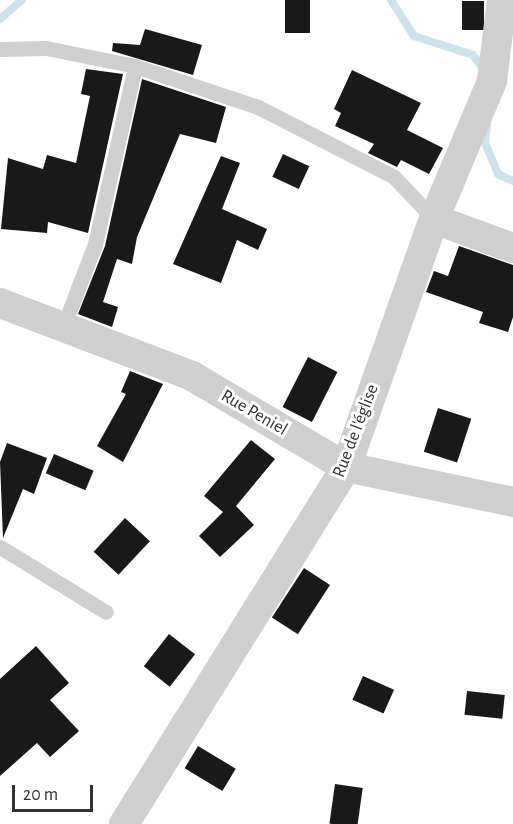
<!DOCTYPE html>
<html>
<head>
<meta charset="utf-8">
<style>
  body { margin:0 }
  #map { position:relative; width:513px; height:824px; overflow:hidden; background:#fff; font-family:"Alegreya Sans",sans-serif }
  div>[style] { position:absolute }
  .stream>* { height:8px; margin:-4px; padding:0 4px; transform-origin:4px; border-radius:4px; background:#cee2ee }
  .building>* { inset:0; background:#191919; transform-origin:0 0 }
  .lane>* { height:15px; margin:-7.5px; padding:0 7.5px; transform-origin:7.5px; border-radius:7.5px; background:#cfcfcf }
  .street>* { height:30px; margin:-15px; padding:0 15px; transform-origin:15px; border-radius:15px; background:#cfcfcf }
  span { translate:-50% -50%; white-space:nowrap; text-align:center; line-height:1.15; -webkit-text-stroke:6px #fff; paint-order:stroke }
  .street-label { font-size:18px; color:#323232 }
  .scale { position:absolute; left:12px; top:785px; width:81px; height:27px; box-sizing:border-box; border:3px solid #323232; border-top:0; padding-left:8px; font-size:18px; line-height:21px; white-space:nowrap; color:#323232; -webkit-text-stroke:4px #fff; paint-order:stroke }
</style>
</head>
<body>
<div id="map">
  <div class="stream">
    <div style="left:391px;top:0;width:43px;rotate:57.4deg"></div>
    <div style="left:414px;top:36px;width:62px;rotate:17.9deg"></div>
    <div style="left:473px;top:55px;width:21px;rotate:55deg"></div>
    <div style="left:0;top:19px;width:29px;rotate:-41deg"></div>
    <div style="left:487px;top:125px;width:18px;rotate:96deg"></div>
    <div style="left:485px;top:143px;width:34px;rotate:67deg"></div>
    <div style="left:498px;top:174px;width:17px;rotate:25deg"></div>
  </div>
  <div class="building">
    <div style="left:285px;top:0;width:25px;height:33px"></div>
    <div style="left:462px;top:1px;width:22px;height:29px"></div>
    <div style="clip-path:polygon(145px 29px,202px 45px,193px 75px,112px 51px,113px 43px,140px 45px)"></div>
    <div style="clip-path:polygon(86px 69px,123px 74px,88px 233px,48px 222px,47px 233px,1px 229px,8px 158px,43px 169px,47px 155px,76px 163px,90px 96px,81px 94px)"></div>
    <div style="clip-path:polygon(352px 70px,421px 103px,407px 130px,443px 148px,429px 174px,401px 160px,397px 167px,368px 153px,374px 144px,335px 126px,341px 113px,334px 109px)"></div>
    <div style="clip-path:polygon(142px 79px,226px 107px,216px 143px,180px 134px,137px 237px,132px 264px,117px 259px,103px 302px,118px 307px,112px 327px,78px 314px,105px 246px)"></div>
    <div style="left:283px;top:154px;width:29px;height:25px;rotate:25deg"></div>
    <div style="clip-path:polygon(221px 156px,240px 163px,222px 209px,267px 229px,258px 250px,237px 240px,221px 283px,173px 264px)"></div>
    <div style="clip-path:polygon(459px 246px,513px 265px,513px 317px,508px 332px,479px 323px,483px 312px,426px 292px,434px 271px,448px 276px)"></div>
    <div style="left:308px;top:357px;width:33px;height:56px;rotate:27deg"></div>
    <div style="clip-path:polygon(130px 371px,163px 384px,123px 462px,97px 446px,126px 394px,121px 392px)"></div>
    <div style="left:438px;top:408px;width:35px;height:46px;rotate:18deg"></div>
    <div style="clip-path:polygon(251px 440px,275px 459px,236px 506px,254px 525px,220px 557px,199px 536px,223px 512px,204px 496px)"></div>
    <div style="clip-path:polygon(7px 443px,47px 458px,34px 494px,23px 489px,3px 538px,0 462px)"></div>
    <div style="left:54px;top:454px;width:43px;height:21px;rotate:23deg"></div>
    <div style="left:125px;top:518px;width:34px;height:46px;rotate:43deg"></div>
    <div style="left:304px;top:568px;width:31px;height:59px;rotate:33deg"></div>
    <div style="left:169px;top:634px;width:33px;height:41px;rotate:38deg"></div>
    <div style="clip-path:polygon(36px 646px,69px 683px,50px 700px,79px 731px,50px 757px,37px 743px,0 776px,0 679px)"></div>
    <div style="left:363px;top:676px;width:34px;height:26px;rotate:24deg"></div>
    <div style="left:467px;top:691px;width:38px;height:24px;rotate:6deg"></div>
    <div style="left:198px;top:746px;width:44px;height:26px;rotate:31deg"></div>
    <div style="left:335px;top:784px;width:28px;height:40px;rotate:8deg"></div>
  </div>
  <div class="lane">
    <div style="left:0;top:49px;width:46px;rotate:-1.2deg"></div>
    <div style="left:46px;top:48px;width:91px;rotate:11.4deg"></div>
    <div style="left:135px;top:66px;width:130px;rotate:18.4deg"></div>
    <div style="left:258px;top:107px;width:153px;rotate:27.2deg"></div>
    <div style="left:394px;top:177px;width:58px;rotate:46.4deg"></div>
    <div style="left:64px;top:325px;width:87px;rotate:-69.1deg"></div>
    <div style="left:95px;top:244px;width:182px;rotate:-77.3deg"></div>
    <div style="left:0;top:547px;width:124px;rotate:31.5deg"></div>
  </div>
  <div class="street">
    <div style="left:434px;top:219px;width:84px;rotate:20.2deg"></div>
    <div style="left:0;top:303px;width:205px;rotate:20.8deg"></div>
    <div style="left:192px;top:376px;width:179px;rotate:30.6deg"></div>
    <div style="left:346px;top:467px;width:171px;rotate:11.8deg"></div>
    <div style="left:124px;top:824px;width:420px;rotate:-58.1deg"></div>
    <div style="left:346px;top:467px;width:263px;rotate:-70.5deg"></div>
    <div style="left:434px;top:219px;width:150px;rotate:-67.2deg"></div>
    <div style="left:492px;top:81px;width:82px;rotate:-83deg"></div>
  </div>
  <div class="street-label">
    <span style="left:254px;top:413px;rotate:30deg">Rue Peniel</span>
    <span style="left:356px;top:431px;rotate:-69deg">Rue de l'église</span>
  </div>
  <div class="scale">20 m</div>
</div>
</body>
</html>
